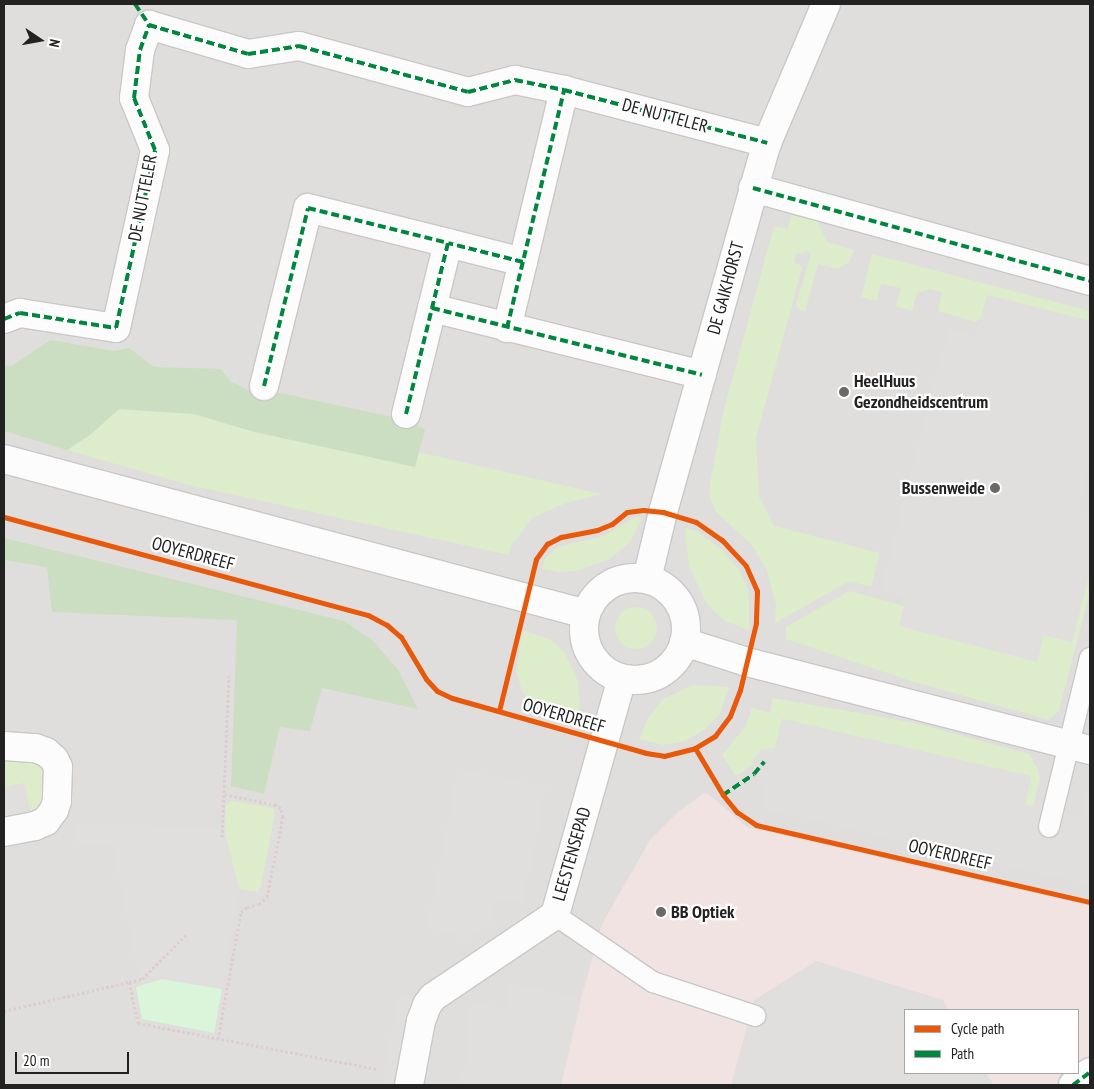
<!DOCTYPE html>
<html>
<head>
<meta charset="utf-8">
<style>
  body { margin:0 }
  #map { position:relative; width:1094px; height:1089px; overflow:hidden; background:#f0eeeb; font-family:"PT Sans Narrow",sans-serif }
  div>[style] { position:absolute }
  .residential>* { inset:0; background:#dfdedc }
  .commercial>* { inset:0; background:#f1e3e1 }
  .grass>* { inset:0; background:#ddeccb }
  .round { border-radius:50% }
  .forest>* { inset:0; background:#cbdec1 }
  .park>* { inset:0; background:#daf5da }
  .parking>* { inset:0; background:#e0dfde }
  .path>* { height:3px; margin-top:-1.5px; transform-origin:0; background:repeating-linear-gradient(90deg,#dccecd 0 2.5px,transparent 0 5px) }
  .roads { filter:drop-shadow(1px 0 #c9c8c7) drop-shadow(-1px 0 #c9c8c7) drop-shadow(0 1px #c9c8c7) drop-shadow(0 -1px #c9c8c7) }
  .service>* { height:20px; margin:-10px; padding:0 10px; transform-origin:10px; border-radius:10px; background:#fdfcfc }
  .pedestrian>* { height:28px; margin:-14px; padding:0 14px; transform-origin:14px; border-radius:14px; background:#fdfcfc }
  .minor>* { height:28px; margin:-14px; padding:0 14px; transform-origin:14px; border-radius:14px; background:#fdfcfc }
  .tertiary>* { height:28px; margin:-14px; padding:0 14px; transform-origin:14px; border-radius:14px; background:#fdfcfc }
  .tertiary>.ring { margin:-14px; padding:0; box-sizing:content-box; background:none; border:28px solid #fdfcfc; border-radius:50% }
  .quiet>* { height:4px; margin-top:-2px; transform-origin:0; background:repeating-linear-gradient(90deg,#00873e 0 8px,transparent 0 12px) }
  .cycleway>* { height:5px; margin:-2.5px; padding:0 2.5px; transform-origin:2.5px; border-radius:2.5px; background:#e8590c }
  .dots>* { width:14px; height:14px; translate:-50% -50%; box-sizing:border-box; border:2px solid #fff; border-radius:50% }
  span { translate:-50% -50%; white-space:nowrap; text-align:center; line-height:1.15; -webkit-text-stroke:4.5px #fff; paint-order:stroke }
  .street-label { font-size:18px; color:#222 }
  .poi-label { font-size:18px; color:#222; font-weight:700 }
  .left { translate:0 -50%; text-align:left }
  .right { translate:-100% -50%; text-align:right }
  .frame { position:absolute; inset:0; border:5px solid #222; pointer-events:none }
  .legend { position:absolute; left:904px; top:1009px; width:175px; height:65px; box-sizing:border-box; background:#fff; border:1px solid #a7a7a7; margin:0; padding:6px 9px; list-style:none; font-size:15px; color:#222 }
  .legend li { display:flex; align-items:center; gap:10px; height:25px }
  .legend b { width:25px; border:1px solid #a7a7a7 }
  .north { position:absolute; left:15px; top:15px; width:50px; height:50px; -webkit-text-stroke:4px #fff; paint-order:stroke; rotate:102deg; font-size:14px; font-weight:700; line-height:20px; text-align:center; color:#222 }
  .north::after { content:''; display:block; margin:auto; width:18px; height:22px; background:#222; clip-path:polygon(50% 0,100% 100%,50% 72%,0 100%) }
  .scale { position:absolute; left:15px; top:1052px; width:114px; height:22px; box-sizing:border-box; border:2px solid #222; border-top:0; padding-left:6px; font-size:15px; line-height:18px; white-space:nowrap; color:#222; -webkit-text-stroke:4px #fff; paint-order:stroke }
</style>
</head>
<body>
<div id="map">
  <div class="residential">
    <div style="clip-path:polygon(evenodd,4px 4px,1090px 4px,1090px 1085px,4px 1085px,4px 4px,905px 1010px,1078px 1010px,1078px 1073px,905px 1073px,905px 1010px)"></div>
  </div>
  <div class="commercial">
    <div style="clip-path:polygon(evenodd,706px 792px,747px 827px,1090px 906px,1090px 1085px,561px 1085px,581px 999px,602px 924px,650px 840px,678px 812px,706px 792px,905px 1010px,1078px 1010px,1078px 1073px,905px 1073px,905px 1010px)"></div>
  </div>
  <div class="grass">
    <div style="clip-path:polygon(791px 215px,817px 221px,827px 242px,854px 250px,849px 262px,838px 269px,818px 264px,805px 311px,799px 310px,796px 305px,811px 253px,806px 251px,802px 254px,796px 253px,794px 262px,799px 264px,802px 268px,756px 438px,759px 497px,774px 526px,880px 553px,871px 587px,853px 582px,846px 583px,775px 623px,776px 605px,767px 570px,751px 544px,716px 512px,709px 495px,710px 484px,723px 413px,774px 226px,788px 229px)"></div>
    <div style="clip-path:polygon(872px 254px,1090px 311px,1090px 321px,987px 295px,981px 318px,976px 322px,938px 311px,942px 292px,930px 289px,917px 293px,912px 311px,896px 306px,901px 288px,881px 284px,877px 301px,861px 297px)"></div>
    <div style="clip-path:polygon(119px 409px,194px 414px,251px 431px,415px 466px,419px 452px,601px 494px,566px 503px,532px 518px,511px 546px,509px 555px,193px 486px,67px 450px,90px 435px)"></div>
    <div style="clip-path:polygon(637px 516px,641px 518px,641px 521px,630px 542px,610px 559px,576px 571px,560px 572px,541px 569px,547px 556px,558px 547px,603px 536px)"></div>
    <div style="clip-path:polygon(685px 528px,697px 531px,721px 549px,739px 570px,748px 589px,749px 599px,749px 630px,725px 621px,708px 606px,689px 566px)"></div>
    <div style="clip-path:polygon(1090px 570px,1090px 592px,1059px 710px,1049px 720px,908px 680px,786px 639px,786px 627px,850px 591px,904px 606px,900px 626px,1044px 635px,1072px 642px)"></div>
    <div class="round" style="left:615px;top:607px;width:42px;height:42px"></div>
    <div style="clip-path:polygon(523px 630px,551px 640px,565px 653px,578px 681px,579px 691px,580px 714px,574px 722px,539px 709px,523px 693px,516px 672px)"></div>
    <div style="clip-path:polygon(693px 685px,729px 687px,720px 714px,705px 729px,686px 741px,663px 745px,639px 739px,648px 718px,663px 699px)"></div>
    <div style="clip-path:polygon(773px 698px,915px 723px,1029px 754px,1038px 770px,1040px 778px,1033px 806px,1025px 804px,1031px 777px,782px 719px,775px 748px,753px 761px,752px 765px,736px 776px,722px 755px,745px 727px,752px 708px,770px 713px)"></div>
    <div style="clip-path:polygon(4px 760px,33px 763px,40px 767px,45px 777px,46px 795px,41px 806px,30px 811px,24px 783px,4px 788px)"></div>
    <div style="clip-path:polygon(231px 801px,268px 807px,274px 809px,275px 814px,261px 886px,257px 892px,239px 889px,225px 833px,226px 805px)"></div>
  </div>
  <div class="forest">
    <div style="clip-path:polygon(51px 340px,114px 351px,129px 348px,154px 367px,221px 369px,230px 381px,257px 395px,280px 393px,411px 421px,425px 430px,415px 467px,251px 431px,194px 414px,119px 409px,90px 435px,67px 450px,4px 431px,4px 365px,11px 366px)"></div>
    <div style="clip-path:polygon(4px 538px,344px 621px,371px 639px,397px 668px,418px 709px,322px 688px,310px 731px,280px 727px,264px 794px,231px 786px,237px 620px,52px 612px,47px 567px,4px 560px)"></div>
  </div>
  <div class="park">
    <div style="clip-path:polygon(162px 979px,222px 989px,214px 1033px,142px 1019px,136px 987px)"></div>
  </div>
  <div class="parking">
    <div style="clip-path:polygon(987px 295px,1090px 321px,1090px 461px,1078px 510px,1090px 514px,1090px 570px,1072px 642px,1044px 635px,1037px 662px,899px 626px,907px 596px,881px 589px,948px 330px,976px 337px)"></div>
    <div style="clip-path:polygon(782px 719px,1031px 776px,1025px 804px,1033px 806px,1081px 817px,1088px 789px,1090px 790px,1090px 885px,762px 808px,768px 780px,757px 775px,754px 771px,753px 761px,761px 749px,775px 748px)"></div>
    <div style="clip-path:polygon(458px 769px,546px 787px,523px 903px,495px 898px,491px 922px,464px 941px,459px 933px,427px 928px)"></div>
    <div style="clip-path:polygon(24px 783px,30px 811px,4px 817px,4px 788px)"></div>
    <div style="clip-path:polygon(78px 823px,220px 828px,225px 833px,239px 889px,222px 989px,162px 979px,140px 985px,112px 845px,77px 844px)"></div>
    <div style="clip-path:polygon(816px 961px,943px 1000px,949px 1010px,905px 1010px,905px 1073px,986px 1073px,994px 1085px,731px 1085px,754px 1000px)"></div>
    <div style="clip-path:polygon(511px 983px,581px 999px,561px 1085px,460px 1085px,471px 1038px,465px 1037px,472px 1003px,506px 1010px)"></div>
    <div style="clip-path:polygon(413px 990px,395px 1085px,382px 1085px,398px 999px)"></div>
  </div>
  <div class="path">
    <div style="left:222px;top:837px;width:161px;rotate:-87.5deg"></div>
    <div style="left:129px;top:982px;width:13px;rotate:-13deg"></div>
    <div style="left:142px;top:979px;width:65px;rotate:-45deg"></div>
    <div style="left:4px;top:1011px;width:128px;rotate:-13.1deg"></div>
    <div style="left:129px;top:982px;width:42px;rotate:77.6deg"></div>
    <div style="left:138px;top:1023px;width:243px;rotate:10.9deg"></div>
    <div style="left:218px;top:1039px;width:129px;rotate:-79.7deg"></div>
    <div style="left:241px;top:912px;width:8px;rotate:-40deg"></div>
    <div style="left:247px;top:907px;width:12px;rotate:-14deg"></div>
    <div style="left:259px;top:904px;width:11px;rotate:-41deg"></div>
    <div style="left:267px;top:897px;width:82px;rotate:-78.7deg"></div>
    <div style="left:283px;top:817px;width:9px;rotate:-103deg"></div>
    <div style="left:281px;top:808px;width:6px;rotate:-149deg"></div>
    <div style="left:276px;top:805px;width:53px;rotate:-168.1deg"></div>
  </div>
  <div class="roads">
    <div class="service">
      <div style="left:1049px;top:827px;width:174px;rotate:-76.4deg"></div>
      <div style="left:555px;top:915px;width:119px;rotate:34.4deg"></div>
      <div style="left:653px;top:982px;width:108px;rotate:18.3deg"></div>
    </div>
    <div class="pedestrian">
      <div style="left:1073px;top:1085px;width:21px;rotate:-37deg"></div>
    </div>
    <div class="minor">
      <div style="left:753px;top:188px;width:350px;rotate:15.4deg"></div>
      <div style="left:523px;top:262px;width:77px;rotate:-165.8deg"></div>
      <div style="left:448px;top:243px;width:67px;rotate:103.8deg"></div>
      <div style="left:432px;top:308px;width:278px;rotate:13.9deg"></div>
      <div style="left:4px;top:319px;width:17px;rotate:-21deg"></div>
      <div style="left:20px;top:313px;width:97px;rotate:8.9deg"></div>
      <div style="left:116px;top:328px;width:182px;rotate:-77.6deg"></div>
      <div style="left:155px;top:150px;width:56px;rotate:-112deg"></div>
      <div style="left:134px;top:98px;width:48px;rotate:-82.9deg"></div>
      <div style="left:140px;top:50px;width:27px;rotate:-70deg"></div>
      <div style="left:149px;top:25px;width:103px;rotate:16.3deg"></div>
      <div style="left:248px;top:54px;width:52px;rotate:-8.9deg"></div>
      <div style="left:299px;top:46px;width:175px;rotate:15.2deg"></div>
      <div style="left:468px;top:92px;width:49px;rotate:-14.3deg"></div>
      <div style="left:515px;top:80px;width:50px;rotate:11.5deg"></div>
      <div style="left:564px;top:90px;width:210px;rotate:14.6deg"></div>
      <div style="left:507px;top:328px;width:245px;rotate:-76.5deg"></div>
      <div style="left:264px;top:386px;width:183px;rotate:-76.1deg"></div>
      <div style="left:308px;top:208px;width:144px;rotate:14deg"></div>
      <div style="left:406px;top:414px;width:109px;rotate:-76.2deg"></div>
      <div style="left:647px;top:579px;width:69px;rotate:-76.6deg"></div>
      <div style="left:663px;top:512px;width:383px;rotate:-74.3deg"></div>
      <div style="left:767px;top:143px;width:151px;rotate:-67deg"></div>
      <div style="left:4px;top:746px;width:31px;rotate:4deg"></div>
      <div style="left:35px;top:748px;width:12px;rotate:20deg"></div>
      <div style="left:46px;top:752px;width:11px;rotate:41deg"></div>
      <div style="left:54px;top:759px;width:9px;rotate:63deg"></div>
      <div style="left:58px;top:767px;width:34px;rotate:92deg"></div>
      <div style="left:57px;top:801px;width:9px;rotate:108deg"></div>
      <div style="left:54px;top:810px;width:14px;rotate:126deg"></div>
      <div style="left:46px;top:821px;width:12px;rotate:156deg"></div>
      <div style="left:35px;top:826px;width:32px;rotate:169deg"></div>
      <div style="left:409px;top:1085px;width:65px;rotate:-79.4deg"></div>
      <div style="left:421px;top:1021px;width:17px;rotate:-69deg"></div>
      <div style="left:427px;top:1005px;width:10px;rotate:-53deg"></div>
      <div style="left:433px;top:997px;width:147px;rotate:-33.9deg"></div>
      <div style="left:555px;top:915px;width:246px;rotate:-74.2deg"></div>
    </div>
    <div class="tertiary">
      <div style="left:4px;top:459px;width:602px;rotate:14.91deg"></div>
      <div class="ring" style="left:584px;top:578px;width:74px;height:74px"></div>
      <div style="left:684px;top:642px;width:66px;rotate:17.6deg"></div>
      <div style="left:747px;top:662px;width:354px;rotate:14.4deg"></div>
    </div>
  </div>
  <div class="quiet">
    <div style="left:135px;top:4px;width:25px;rotate:56deg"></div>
    <div style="left:753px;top:188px;width:350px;rotate:15.4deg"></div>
    <div style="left:523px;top:262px;width:77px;rotate:-165.8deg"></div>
    <div style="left:448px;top:243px;width:67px;rotate:103.8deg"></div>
    <div style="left:432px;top:308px;width:278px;rotate:13.9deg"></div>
    <div style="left:4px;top:319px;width:17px;rotate:-21deg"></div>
    <div style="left:20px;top:313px;width:97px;rotate:8.9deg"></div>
    <div style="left:116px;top:328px;width:182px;rotate:-77.6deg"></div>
    <div style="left:155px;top:150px;width:56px;rotate:-112deg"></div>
    <div style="left:134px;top:98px;width:48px;rotate:-82.9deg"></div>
    <div style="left:140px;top:50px;width:27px;rotate:-70deg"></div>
    <div style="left:149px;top:25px;width:103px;rotate:16.3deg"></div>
    <div style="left:248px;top:54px;width:52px;rotate:-8.9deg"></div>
    <div style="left:299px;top:46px;width:175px;rotate:15.2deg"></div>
    <div style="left:468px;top:92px;width:49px;rotate:-14.3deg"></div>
    <div style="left:515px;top:80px;width:50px;rotate:11.5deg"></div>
    <div style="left:564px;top:90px;width:210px;rotate:14.6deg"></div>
    <div style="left:507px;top:328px;width:245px;rotate:-76.5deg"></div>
    <div style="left:264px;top:386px;width:183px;rotate:-76.1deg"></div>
    <div style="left:308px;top:208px;width:144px;rotate:14deg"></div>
    <div style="left:406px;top:414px;width:109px;rotate:-76.2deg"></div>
    <div style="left:723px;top:795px;width:37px;rotate:-34deg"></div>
    <div style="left:754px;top:774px;width:16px;rotate:-50deg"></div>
    <div style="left:1073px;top:1085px;width:21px;rotate:-37deg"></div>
  </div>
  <div class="cycleway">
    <div style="left:4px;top:517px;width:377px;rotate:15.1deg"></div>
    <div style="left:368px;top:615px;width:21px;rotate:28deg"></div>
    <div style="left:387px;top:625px;width:18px;rotate:41deg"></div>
    <div style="left:401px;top:637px;width:49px;rotate:59.2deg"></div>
    <div style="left:426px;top:679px;width:16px;rotate:47deg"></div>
    <div style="left:437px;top:691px;width:17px;rotate:25deg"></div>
    <div style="left:452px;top:698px;width:202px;rotate:15.8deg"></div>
    <div style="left:646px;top:753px;width:18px;rotate:9deg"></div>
    <div style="left:664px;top:756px;width:32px;rotate:-14deg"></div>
    <div style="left:695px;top:748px;width:55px;rotate:59.2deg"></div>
    <div style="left:723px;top:795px;width:22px;rotate:51deg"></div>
    <div style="left:737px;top:812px;width:23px;rotate:34deg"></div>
    <div style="left:756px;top:825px;width:343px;rotate:13deg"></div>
    <div style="left:499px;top:711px;width:156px;rotate:-76.3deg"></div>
    <div style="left:536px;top:559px;width:19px;rotate:-54deg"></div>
    <div style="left:547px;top:544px;width:16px;rotate:-27deg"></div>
    <div style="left:561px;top:537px;width:37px;rotate:-11deg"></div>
    <div style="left:597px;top:530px;width:16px;rotate:-22deg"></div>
    <div style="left:612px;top:524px;width:19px;rotate:-39deg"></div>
    <div style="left:627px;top:512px;width:16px;rotate:-7deg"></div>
    <div style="left:643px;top:510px;width:20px;rotate:6deg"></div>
    <div style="left:663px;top:512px;width:34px;rotate:17deg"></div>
    <div style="left:696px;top:522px;width:32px;rotate:35deg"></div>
    <div style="left:722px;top:540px;width:35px;rotate:47deg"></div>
    <div style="left:746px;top:566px;width:27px;rotate:66deg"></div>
    <div style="left:757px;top:591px;width:32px;rotate:92deg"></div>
    <div style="left:756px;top:623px;width:69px;rotate:103.4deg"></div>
    <div style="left:740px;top:690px;width:28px;rotate:111deg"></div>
    <div style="left:730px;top:716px;width:25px;rotate:127deg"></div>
    <div style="left:715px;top:736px;width:23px;rotate:149deg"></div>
  </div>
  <div class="dots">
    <div style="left:844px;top:392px;background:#6a6968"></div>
    <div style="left:995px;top:488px;background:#6a6968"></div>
    <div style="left:661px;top:912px;background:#6a6968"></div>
  </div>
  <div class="street-label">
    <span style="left:665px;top:116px;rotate:15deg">DE NUTTELER</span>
    <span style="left:143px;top:198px;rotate:-79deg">DE NUTTELER</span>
    <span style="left:726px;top:288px;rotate:-75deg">DE GAIKHORST</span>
    <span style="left:193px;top:554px;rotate:15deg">OOYERDREEF</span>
    <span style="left:564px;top:716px;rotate:16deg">OOYERDREEF</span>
    <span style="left:572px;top:854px;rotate:-74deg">LEESTENSEPAD</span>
    <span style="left:950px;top:855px;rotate:13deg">OOYERDREEF</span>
  </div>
  <div class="poi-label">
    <span class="left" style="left:854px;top:392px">HeelHuus<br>Gezondheidscentrum</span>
    <span class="right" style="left:985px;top:488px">Bussenweide</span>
    <span class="left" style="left:671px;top:912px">BB Optiek</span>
  </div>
  <div class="frame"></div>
  <ul class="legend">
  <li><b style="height:6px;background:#e8590c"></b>Cycle path</li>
  <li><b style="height:6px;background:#00873e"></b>Path</li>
  </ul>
  <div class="north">N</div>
  <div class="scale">20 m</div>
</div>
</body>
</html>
